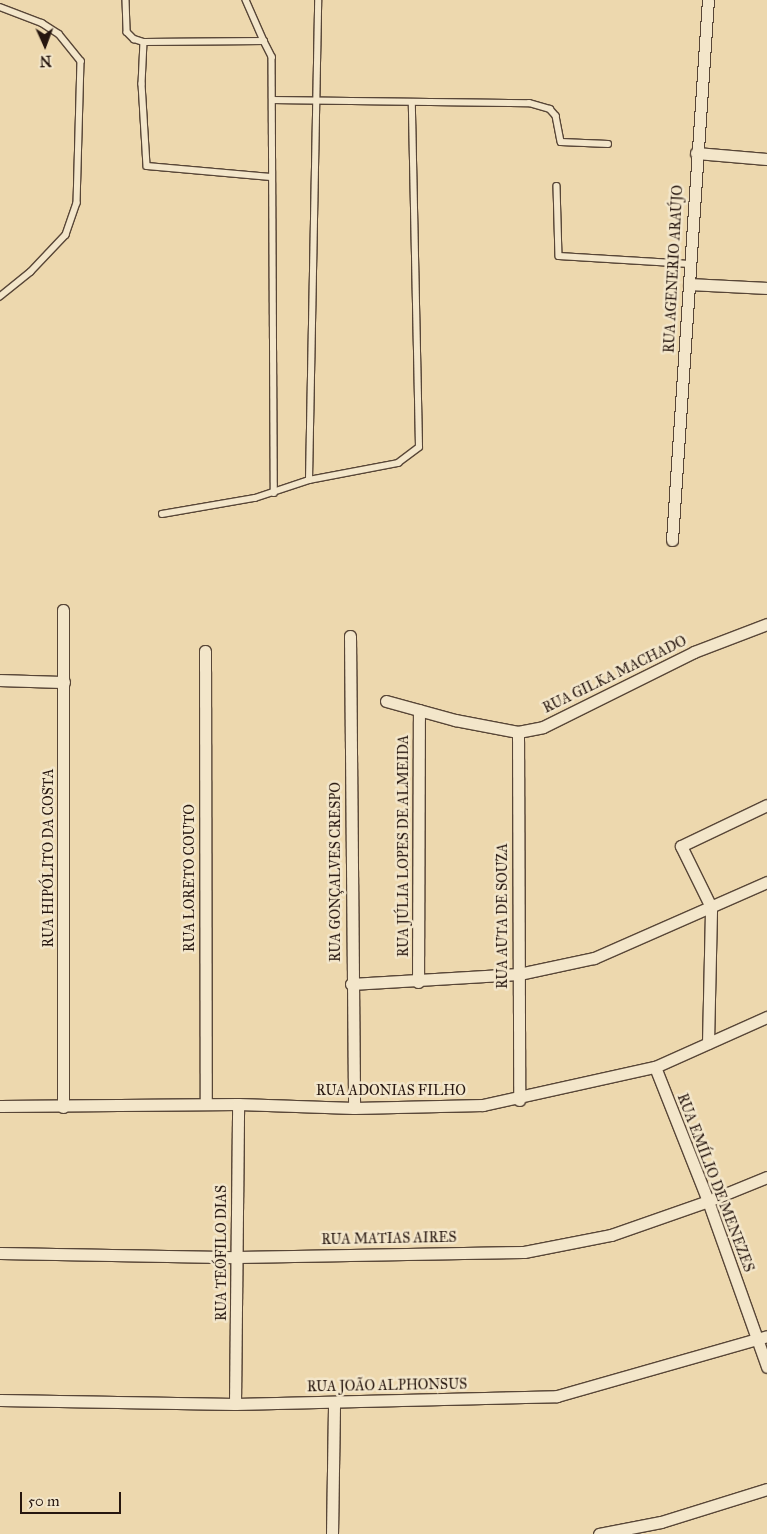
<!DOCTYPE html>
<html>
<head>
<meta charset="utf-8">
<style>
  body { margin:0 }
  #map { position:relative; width:767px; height:1534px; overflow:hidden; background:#edd8ae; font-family:"IM FELL Great Primer",serif }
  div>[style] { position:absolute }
  .roads { filter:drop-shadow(1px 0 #584637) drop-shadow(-1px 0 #584637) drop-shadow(0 1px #584637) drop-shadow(0 -1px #584637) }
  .service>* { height:5.5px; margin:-2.75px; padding:0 2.75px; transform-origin:2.75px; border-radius:2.75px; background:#f3e6ca }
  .minor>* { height:11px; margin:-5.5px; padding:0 5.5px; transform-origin:5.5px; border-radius:5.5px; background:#f3e6ca }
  span { translate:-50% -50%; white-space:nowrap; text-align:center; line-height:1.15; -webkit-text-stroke:5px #f3e6ca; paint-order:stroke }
  .street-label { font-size:14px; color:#26160f }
  .north { position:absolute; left:20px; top:20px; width:50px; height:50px; -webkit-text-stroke:4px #f3e6ca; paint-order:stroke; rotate:178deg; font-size:14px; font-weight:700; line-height:20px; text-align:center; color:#26160f }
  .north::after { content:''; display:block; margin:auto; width:18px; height:22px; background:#26160f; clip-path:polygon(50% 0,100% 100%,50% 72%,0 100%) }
  .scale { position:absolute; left:20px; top:1492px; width:101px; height:22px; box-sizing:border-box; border:2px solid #26160f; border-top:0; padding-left:6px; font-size:15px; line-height:18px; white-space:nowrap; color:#26160f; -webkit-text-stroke:4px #f3e6ca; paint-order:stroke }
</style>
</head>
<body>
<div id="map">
  <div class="roads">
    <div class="service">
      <div style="left:126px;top:0;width:32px;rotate:88deg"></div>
      <div style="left:127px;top:32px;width:10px;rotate:45deg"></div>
      <div style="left:134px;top:39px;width:10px;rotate:17deg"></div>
      <div style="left:144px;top:42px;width:120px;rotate:-0.5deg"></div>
      <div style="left:264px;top:41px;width:18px;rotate:63deg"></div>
      <div style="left:272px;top:57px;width:436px;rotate:89.7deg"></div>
      <div style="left:246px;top:0;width:45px;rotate:66.3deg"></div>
      <div style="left:0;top:7px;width:45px;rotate:20.9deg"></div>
      <div style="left:42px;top:23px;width:20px;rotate:33deg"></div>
      <div style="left:59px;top:34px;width:35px;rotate:51deg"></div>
      <div style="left:81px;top:61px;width:142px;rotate:91.6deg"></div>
      <div style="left:77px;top:203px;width:34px;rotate:109deg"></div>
      <div style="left:66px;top:235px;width:51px;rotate:133.4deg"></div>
      <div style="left:31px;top:272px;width:40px;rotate:141deg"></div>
      <div style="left:144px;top:42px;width:42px;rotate:92.7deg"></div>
      <div style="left:142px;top:84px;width:82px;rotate:86.5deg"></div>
      <div style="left:147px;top:166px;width:124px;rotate:5.1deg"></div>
      <div style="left:272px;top:100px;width:257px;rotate:0.7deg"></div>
      <div style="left:529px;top:103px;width:22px;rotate:16deg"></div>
      <div style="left:550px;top:109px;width:9px;rotate:49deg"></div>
      <div style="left:556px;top:116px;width:26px;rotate:79deg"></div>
      <div style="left:561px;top:142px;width:47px;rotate:2.4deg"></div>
      <div style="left:557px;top:186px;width:70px;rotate:88.4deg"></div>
      <div style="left:559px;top:256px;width:131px;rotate:3.5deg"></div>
      <div style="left:309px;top:480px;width:480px;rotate:-88.9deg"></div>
      <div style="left:162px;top:514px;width:94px;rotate:-9.8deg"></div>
      <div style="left:255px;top:498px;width:57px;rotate:-18.4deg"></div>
      <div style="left:309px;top:480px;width:91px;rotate:-10.8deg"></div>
      <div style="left:398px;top:463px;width:26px;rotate:-37deg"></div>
      <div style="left:419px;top:447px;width:344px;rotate:-91.2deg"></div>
    </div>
    <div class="minor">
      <div style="left:696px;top:153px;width:71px;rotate:4.8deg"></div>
      <div style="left:689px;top:284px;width:78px;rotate:2.9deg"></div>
      <div style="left:672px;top:540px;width:541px;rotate:-86.19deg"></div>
      <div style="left:63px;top:610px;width:497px;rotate:90deg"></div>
      <div style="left:350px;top:636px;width:472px;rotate:89.5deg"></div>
      <div style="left:205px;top:651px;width:453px;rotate:89.9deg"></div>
      <div style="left:0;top:680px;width:64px;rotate:1.8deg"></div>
      <div style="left:386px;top:701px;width:72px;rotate:15.4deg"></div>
      <div style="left:455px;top:720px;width:64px;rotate:10.8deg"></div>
      <div style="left:518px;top:732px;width:25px;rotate:-11deg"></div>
      <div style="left:543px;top:727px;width:169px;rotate:-26.4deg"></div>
      <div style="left:694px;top:652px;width:78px;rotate:-21deg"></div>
      <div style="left:518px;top:732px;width:368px;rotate:89.8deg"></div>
      <div style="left:418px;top:982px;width:272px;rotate:-89.8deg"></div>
      <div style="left:351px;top:984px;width:168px;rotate:-3.4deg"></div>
      <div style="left:519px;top:974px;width:77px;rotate:-12deg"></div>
      <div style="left:594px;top:958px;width:189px;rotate:-23.7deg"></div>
      <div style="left:708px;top:1043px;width:136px;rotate:-88.7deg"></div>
      <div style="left:711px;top:907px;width:68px;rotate:-116.2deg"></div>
      <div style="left:681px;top:846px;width:95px;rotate:-25.5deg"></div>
      <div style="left:655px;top:1067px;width:144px;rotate:68.4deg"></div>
      <div style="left:708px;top:1201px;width:176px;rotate:70.4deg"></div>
      <div style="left:0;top:1106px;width:238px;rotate:-0.5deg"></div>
      <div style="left:238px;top:1104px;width:116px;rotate:2deg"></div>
      <div style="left:354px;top:1108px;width:129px;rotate:-1.3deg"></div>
      <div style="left:483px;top:1105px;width:176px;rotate:-12.5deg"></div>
      <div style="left:655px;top:1067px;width:123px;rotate:-24.1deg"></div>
      <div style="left:0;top:1253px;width:237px;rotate:1deg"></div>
      <div style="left:237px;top:1257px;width:287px;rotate:-1deg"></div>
      <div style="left:524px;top:1252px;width:89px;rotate:-11.1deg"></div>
      <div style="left:611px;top:1235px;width:103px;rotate:-19.3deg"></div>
      <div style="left:708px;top:1201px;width:64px;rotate:-22.1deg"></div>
      <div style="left:0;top:1400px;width:235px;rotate:1deg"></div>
      <div style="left:235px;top:1404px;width:322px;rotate:-1.4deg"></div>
      <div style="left:557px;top:1396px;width:218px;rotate:-15.9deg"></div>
      <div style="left:235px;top:1404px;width:300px;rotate:-89.4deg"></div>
      <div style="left:332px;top:1534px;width:131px;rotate:-89.1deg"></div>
      <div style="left:599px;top:1534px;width:63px;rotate:-11deg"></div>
      <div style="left:661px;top:1522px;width:111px;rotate:-17.3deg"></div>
    </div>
  </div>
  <div class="street-label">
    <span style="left:674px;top:269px;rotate:-87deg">RUA AGENERIO ARAÚJO</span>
    <span style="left:615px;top:675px;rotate:-26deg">RUA GILKA MACHADO</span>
    <span style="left:404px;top:846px;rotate:-90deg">RUA JÚLIA LOPES DE ALMEIDA</span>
    <span style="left:49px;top:858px;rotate:-90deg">RUA HIPÓLITO DA COSTA</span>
    <span style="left:336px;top:872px;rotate:-90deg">RUA GONÇALVES CRESPO</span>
    <span style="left:190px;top:878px;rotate:-90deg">RUA LORETO COUTO</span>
    <span style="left:503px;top:916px;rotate:-90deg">RUA AUTA DE SOUZA</span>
    <span style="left:391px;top:1091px">RUA ADONIAS FILHO</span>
    <span style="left:715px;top:1183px;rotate:69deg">RUA EMÍLIO DE MENEZES</span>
    <span style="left:389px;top:1239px;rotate:-1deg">RUA MATIAS AIRES</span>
    <span style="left:222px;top:1253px;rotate:-90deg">RUA TEÓFILO DIAS</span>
    <span style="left:387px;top:1386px;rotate:-1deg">RUA JOÃO ALPHONSUS</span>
  </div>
  <div class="north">N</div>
  <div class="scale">50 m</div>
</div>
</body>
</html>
